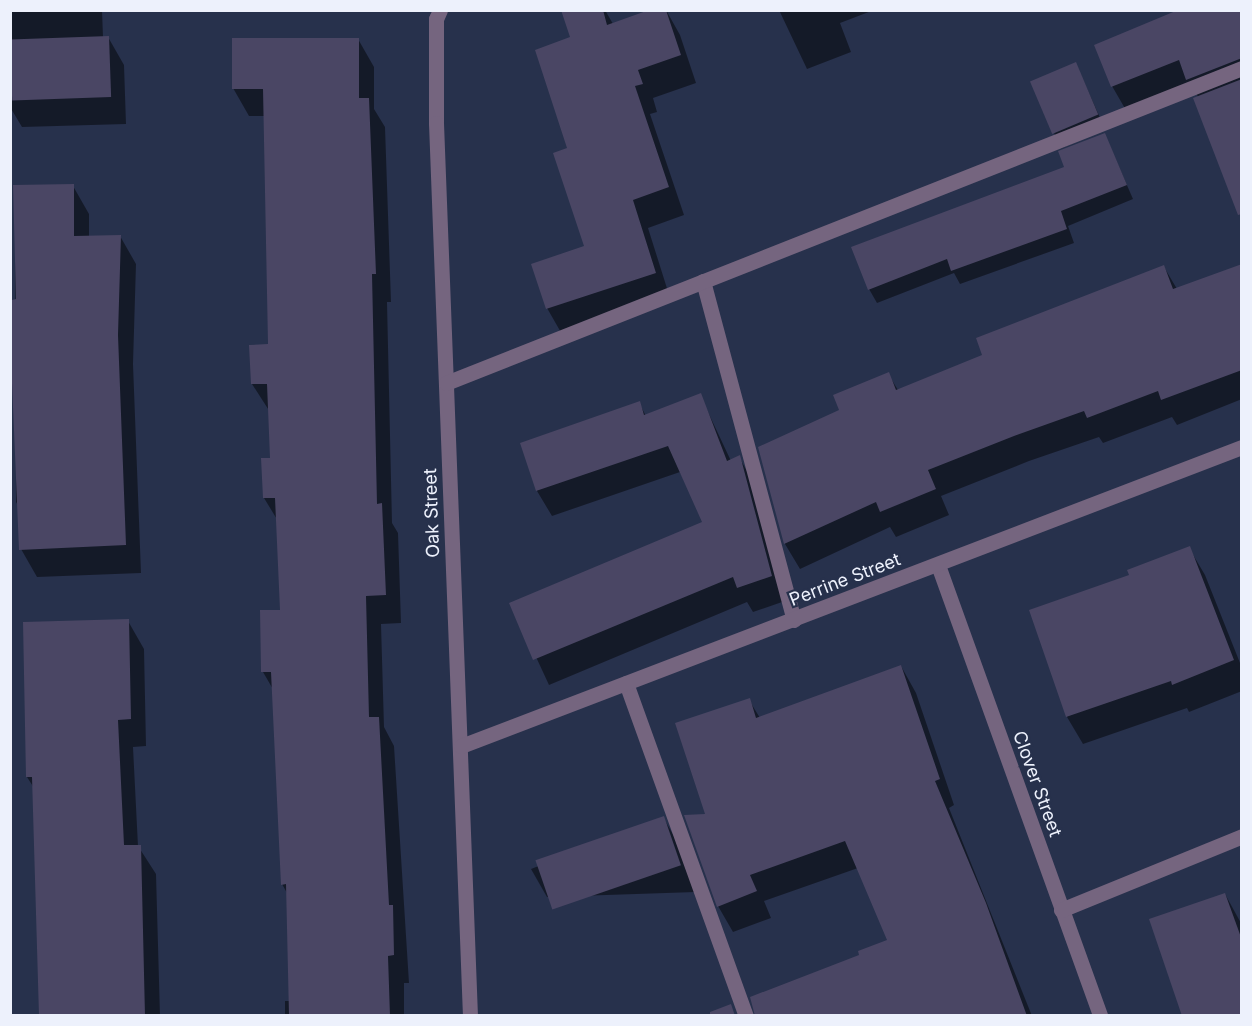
<!DOCTYPE html>
<html>
<head>
<meta charset="utf-8">
<style>
  body { margin:0 }
  #map { position:relative; width:1252px; height:1026px; overflow:hidden; background:#27314c; font-family:Inter,sans-serif }
  div>[style] { position:absolute }
  .shadow>* { inset:0; background:#0007; transform-origin:0 0 }
  .building>* { inset:0; background:#4a4664; transform-origin:0 0 }
  .minor>* { height:15px; margin:-7.5px; padding:0 7.5px; transform-origin:7.5px; border-radius:7.5px; background:#75657f }
  span { translate:-50% -50%; white-space:nowrap; text-align:center; line-height:1.15; -webkit-text-stroke:4.5px #27314c; paint-order:stroke }
  .street-label { font-size:18px; color:#edf1fc }
  .frame { position:absolute; inset:0; border:12px solid #edf1fc; pointer-events:none }
</style>
</head>
<body>
<div id="map">
  <div class="shadow">
    <div style="clip-path:polygon(10px 10px,102px 10px,103px 37px,108px 37px,124px 65px,126px 124px,22px 127px,10px 107px)"></div>
    <div style="clip-path:polygon(563px 10px,605px 10px,613px 24px,666px 10px,680px 35px,696px 83px,653px 98px,657px 112px,650px 114px,684px 215px,648px 228px,671px 301px,563px 336px,547px 308px,586px 247px,569px 149px,572px 38px)"></div>
    <div style="clip-path:polygon(779px 10px,874px 10px,840px 23px,851px 52px,807px 69px)"></div>
    <div style="clip-path:polygon(1242px 10px,1242px 175px,1192px 86px,1127px 112px,1112px 86px)"></div>
    <div style="clip-path:polygon(358px 39px,374px 67px,374px 109px,385px 127px,391px 302px,387px 302px,392px 523px,398px 533px,401px 623px,381px 624px,384px 727px,394px 746px,409px 983px,404px 983px,404px 1016px,285px 1016px,285px 1001px,290px 1001px,287px 893px,282px 884px,274px 691px,263px 672px,281px 611px,278px 521px,264px 498px,271px 460px,270px 412px,252px 384px,251px 346px,269px 346px,265px 116px,249px 116px,233px 88px)"></div>
    <div style="left:1076px;top:64px;width:71px;height:48px;rotate:66deg"></div>
    <div style="clip-path:polygon(1105px 135px,1133px 199px,1068px 226px,1074px 243px,960px 284px,954px 273px,877px 303px,869px 289px,1066px 167px)"></div>
    <div style="clip-path:polygon(73px 186px,89px 214px,89px 237px,120px 236px,136px 264px,133px 364px,141px 573px,37px 577px,21px 549px,20px 509px,16px 502px,15px 187px)"></div>
    <div style="clip-path:polygon(1242px 265px,1242px 399px,1177px 425px,1172px 417px,1103px 443px,1099px 437px,1029px 461px,941px 496px,949px 515px,896px 537px,890px 527px,800px 569px,785px 544px,759px 448px,841px 410px,888px 374px,898px 390px,984px 356px,1164px 267px,1177px 289px)"></div>
    <div style="clip-path:polygon(700px 395px,731px 461px,739px 457px,753px 482px,785px 601px,753px 612px,747px 602px,549px 685px,511px 603px,704px 523px,680px 472px,552px 516px,537px 491px,522px 444px,639px 403px,646px 416px)"></div>
    <div style="clip-path:polygon(1189px 548px,1205px 575px,1242px 668px,1242px 691px,1189px 712px,1187px 708px,1083px 744px,1067px 717px,1131px 575px)"></div>
    <div style="clip-path:polygon(128px 621px,144px 649px,146px 746px,133px 747px,138px 846px,156px 874px,160px 1016px,40px 1016px,34px 788px,27px 777px)"></div>
    <div style="clip-path:polygon(901px 666px,916px 693px,954px 805px,949px 808px,1032px 1016px,765px 1016px,889px 941px,858px 868px,764px 901px,771px 918px,733px 932px,718px 906px,707px 816px,749px 700px,760px 718px)"></div>
    <div style="clip-path:polygon(663px 817px,679px 845px,696px 892px,547px 897px,531px 869px)"></div>
    <div style="clip-path:polygon(1225px 894px,1242px 925px,1242px 1016px)"></div>
  </div>
  <div class="building">
    <div style="clip-path:polygon(561px 10px,603px 10px,607px 25px,649px 10px,666px 10px,681px 55px,638px 70px,643px 84px,635px 86px,669px 187px,633px 200px,656px 273px,546px 309px,531px 264px,584px 246px,553px 153px,567px 148px,535px 50px,570px 37px)"></div>
    <div style="clip-path:polygon(1178px 10px,1242px 10px,1242px 58px,1186px 80px,1179px 60px,1111px 87px,1094px 45px)"></div>
    <div style="left:109px;top:36px;width:61px;height:99px;rotate:88deg"></div>
    <div style="clip-path:polygon(232px 38px,359px 38px,359px 98px,369px 98px,376px 274px,372px 274px,377px 504px,382px 503px,386px 595px,366px 596px,369px 717px,379px 717px,389px 905px,393px 905px,394px 955px,388px 956px,390px 1016px,289px 1016px,286px 884px,281px 885px,271px 672px,261px 672px,260px 610px,280px 610px,275px 498px,263px 498px,261px 458px,270px 458px,267px 384px,251px 384px,249px 345px,268px 344px,263px 89px,232px 89px)"></div>
    <div style="left:1076px;top:62px;width:57px;height:50px;rotate:67deg"></div>
    <div style="clip-path:polygon(1242px 79px,1242px 214px,1238px 215px,1193px 98px)"></div>
    <div style="clip-path:polygon(1105px 133px,1127px 185px,1061px 211px,1067px 229px,951px 271px,947px 259px,868px 290px,851px 247px,1064px 167px,1058px 151px)"></div>
    <div style="clip-path:polygon(74px 184px,74px 236px,121px 235px,118px 335px,126px 545px,19px 550px,11px 359px,12px 300px,16px 299px,13px 185px)"></div>
    <div style="clip-path:polygon(1242px 264px,1242px 370px,1161px 400px,1158px 391px,1087px 418px,1084px 411px,1014px 436px,928px 470px,936px 489px,880px 512px,876px 502px,784px 544px,758px 447px,839px 410px,833px 395px,889px 372px,896px 390px,982px 355px,976px 338px,1164px 265px,1173px 289px)"></div>
    <div style="clip-path:polygon(701px 393px,727px 461px,740px 455px,772px 576px,737px 588px,733px 577px,533px 660px,509px 603px,702px 522px,668px 446px,536px 491px,520px 443px,640px 401px,644px 415px)"></div>
    <div style="clip-path:polygon(1190px 546px,1234px 660px,1172px 685px,1171px 681px,1066px 717px,1029px 610px,1129px 575px,1127px 570px)"></div>
    <div style="clip-path:polygon(129px 619px,131px 719px,118px 720px,124px 845px,141px 845px,145px 1016px,39px 1016px,32px 777px,26px 777px,23px 622px)"></div>
    <div style="clip-path:polygon(901px 665px,940px 779px,935px 781px,986px 903px,1027px 1016px,755px 1016px,750px 997px,859px 955px,858px 951px,887px 940px,845px 841px,750px 875px,757px 891px,717px 907px,684px 815px,705px 814px,675px 723px,750px 698px,756px 718px)"></div>
    <div style="left:664px;top:816px;width:52px;height:136px;rotate:71deg"></div>
    <div style="clip-path:polygon(1225px 893px,1242px 940px,1242px 1016px,1182px 1016px,1149px 919px)"></div>
    <div style="clip-path:polygon(731px 1004px,735px 1016px,710px 1016px,710px 1012px)"></div>
  </div>
  <div class="minor">
    <div style="left:440px;top:10px;width:10px;rotate:114deg"></div>
    <div style="left:436px;top:19px;width:104px;rotate:90deg"></div>
    <div style="left:436px;top:123px;width:894px;rotate:87.82deg"></div>
    <div style="left:703px;top:281px;width:351px;rotate:75deg"></div>
    <div style="left:446px;top:383px;width:856px;rotate:-21.59deg"></div>
    <div style="left:938px;top:565px;width:479px;rotate:70.2deg"></div>
    <div style="left:626px;top:683px;width:354px;rotate:70.2deg"></div>
    <div style="left:461px;top:746px;width:836px;rotate:-20.95deg"></div>
    <div style="left:1061px;top:910px;width:196px;rotate:-22.2deg"></div>
  </div>
  <div class="street-label">
    <span style="left:432px;top:513px;rotate:-92deg">Oak Street</span>
    <span style="left:845px;top:580px;rotate:-21deg">Perrine Street</span>
    <span style="left:1037px;top:784px;rotate:70deg">Clover Street</span>
  </div>
  <div class="frame"></div>
</div>
</body>
</html>
